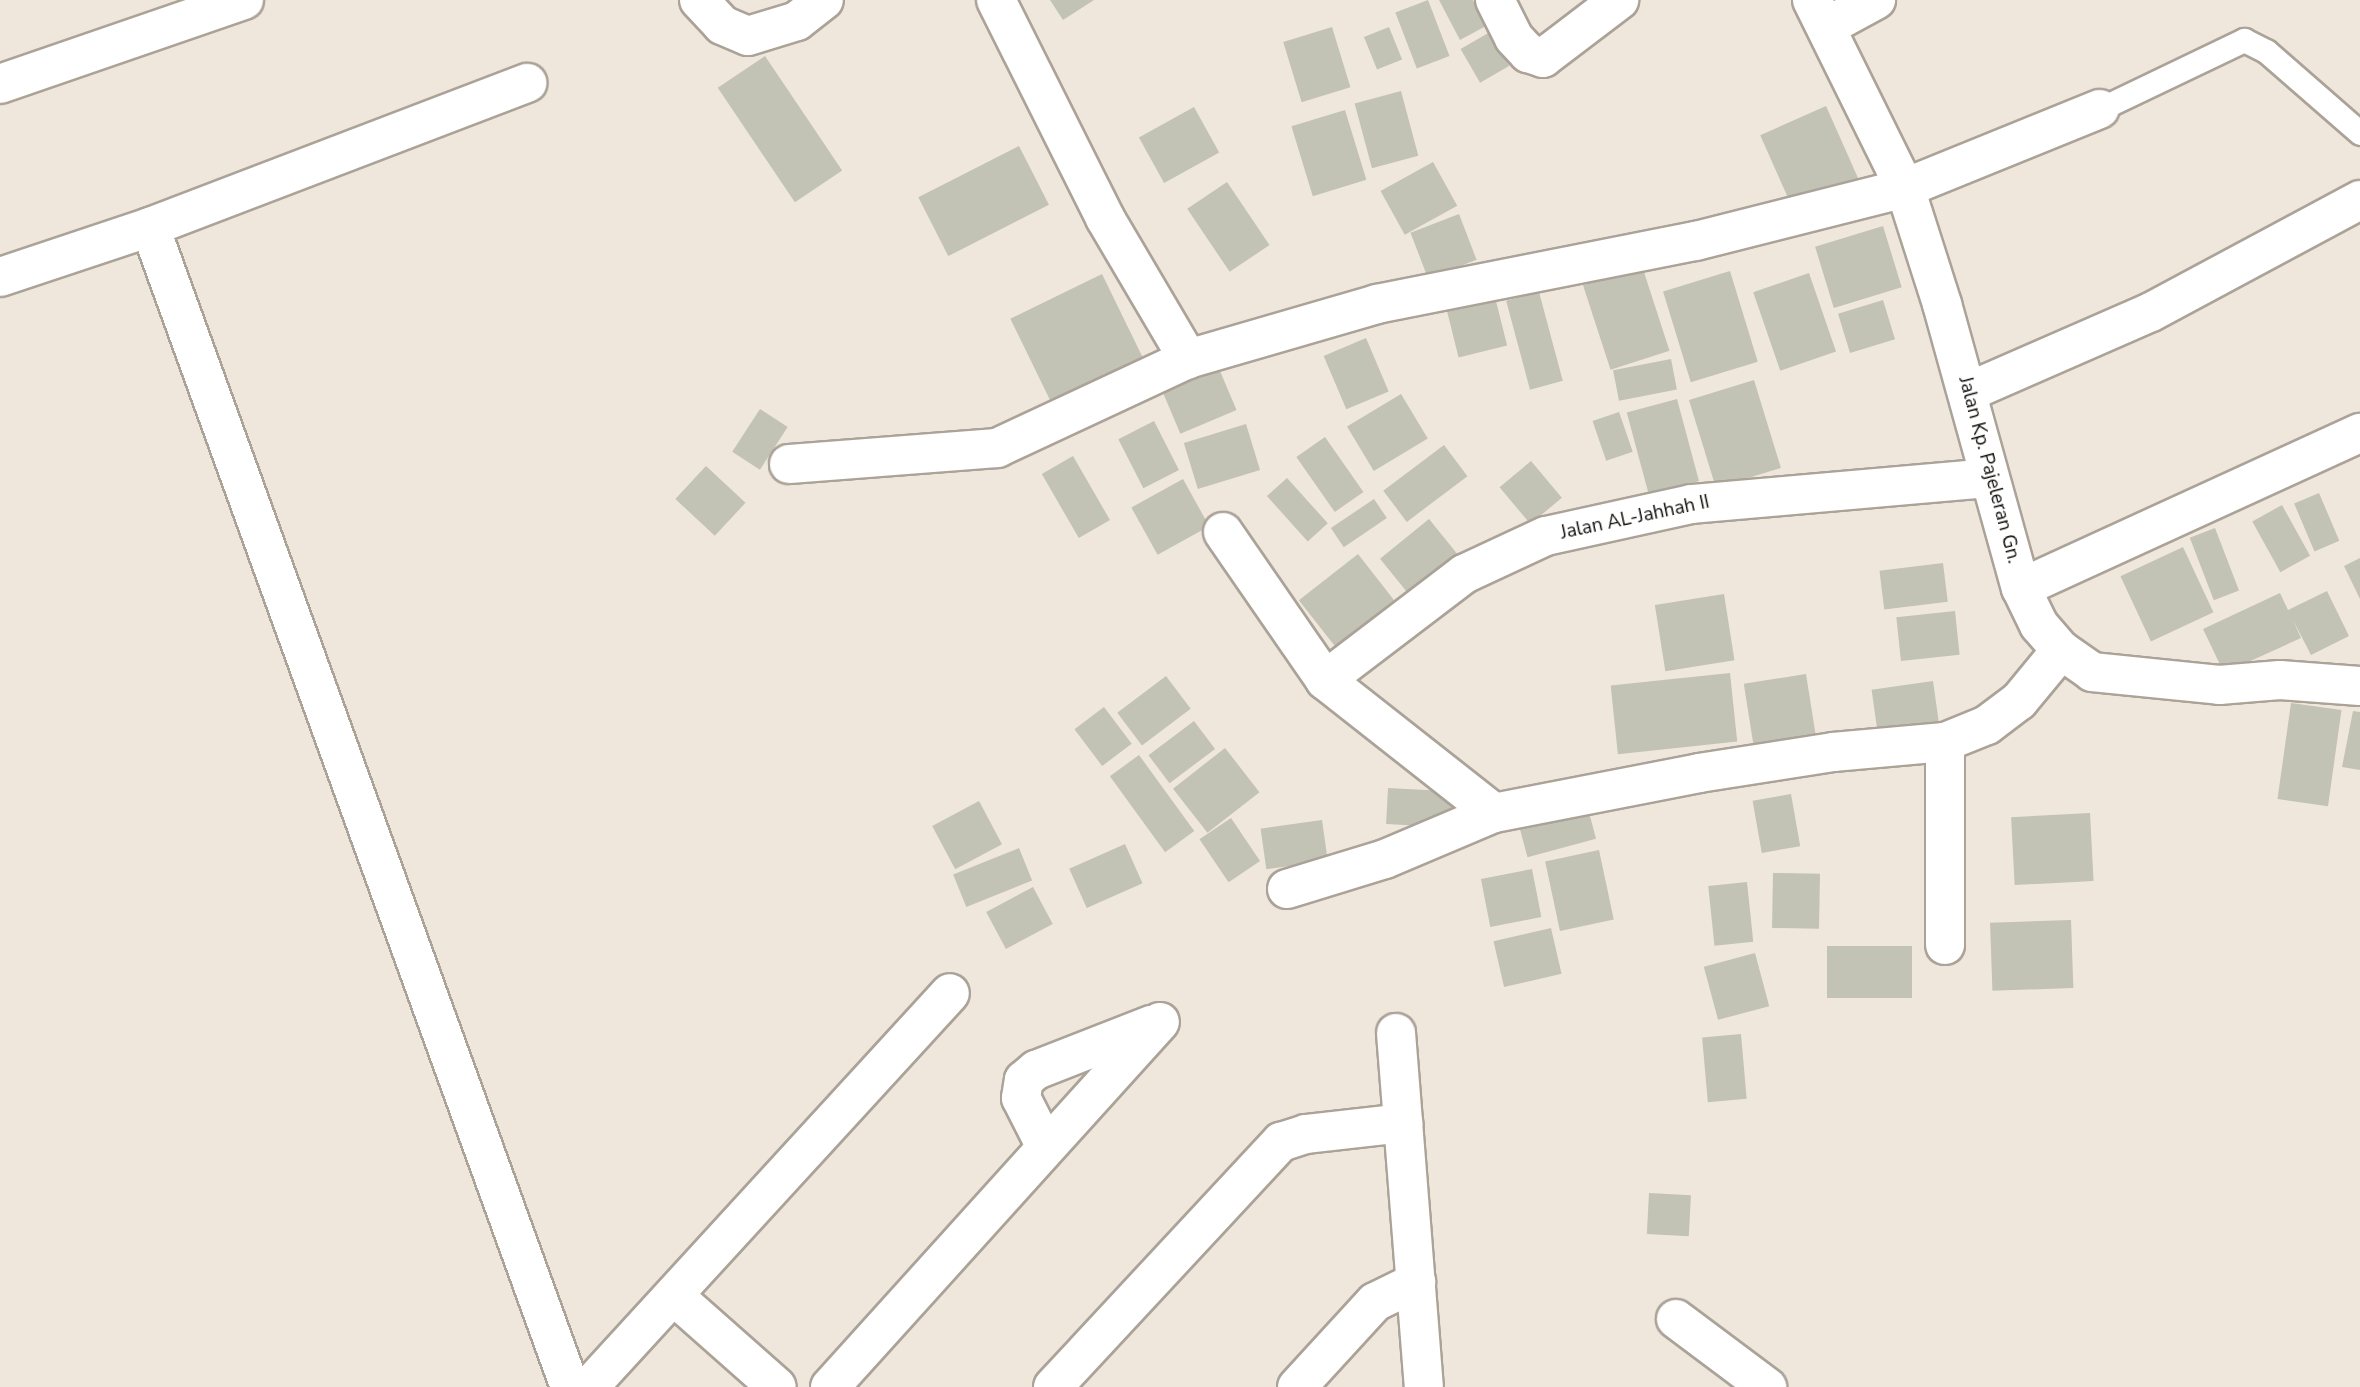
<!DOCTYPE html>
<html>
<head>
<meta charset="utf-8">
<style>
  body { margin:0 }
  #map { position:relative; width:2360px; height:1387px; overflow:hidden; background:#f0e7dc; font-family:"Nunito Sans",sans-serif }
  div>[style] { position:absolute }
  .building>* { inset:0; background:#c2c2b5; transform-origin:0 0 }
  .roads { filter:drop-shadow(2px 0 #aba298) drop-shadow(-2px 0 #aba298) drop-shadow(0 2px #aba298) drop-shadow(0 -2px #aba298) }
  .service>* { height:23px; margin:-11.5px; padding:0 11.5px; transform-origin:11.5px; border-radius:11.5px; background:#fff }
  .minor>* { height:38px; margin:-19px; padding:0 19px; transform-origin:19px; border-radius:19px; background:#fff }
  span { translate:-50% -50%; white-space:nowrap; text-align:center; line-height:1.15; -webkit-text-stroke:5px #fff; paint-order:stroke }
  .street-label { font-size:19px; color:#100d0a }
</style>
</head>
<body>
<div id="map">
  <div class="building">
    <div style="clip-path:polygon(1050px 0,1094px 0,1063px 20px)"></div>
    <div style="left:1428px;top:0;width:60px;height:35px;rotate:69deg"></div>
    <div style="clip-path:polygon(1439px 0,1473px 0,1486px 26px,1460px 40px)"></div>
    <div style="left:1332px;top:27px;width:63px;height:51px;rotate:73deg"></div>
    <div style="left:1389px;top:27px;width:35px;height:27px;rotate:68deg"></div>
    <div style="left:1490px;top:32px;width:39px;height:34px;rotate:60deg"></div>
    <div style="left:765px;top:56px;width:138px;height:57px;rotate:56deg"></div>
    <div style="left:1401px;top:91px;width:67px;height:48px;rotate:75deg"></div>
    <div style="left:1826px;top:106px;width:82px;height:72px;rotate:66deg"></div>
    <div style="left:1194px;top:107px;width:52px;height:63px;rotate:61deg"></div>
    <div style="left:1345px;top:110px;width:73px;height:56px;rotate:73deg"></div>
    <div style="left:1019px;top:146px;width:66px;height:113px;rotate:63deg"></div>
    <div style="left:1433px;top:162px;width:50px;height:60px;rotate:61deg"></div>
    <div style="left:1227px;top:182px;width:76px;height:48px;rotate:56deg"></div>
    <div style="left:1459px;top:214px;width:49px;height:52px;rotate:69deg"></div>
    <div style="left:1883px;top:226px;width:64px;height:71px;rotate:73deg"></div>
    <div style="left:1642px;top:266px;width:89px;height:62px;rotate:72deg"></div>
    <div style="left:1730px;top:271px;width:95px;height:70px;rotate:73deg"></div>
    <div style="left:1809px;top:273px;width:83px;height:59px;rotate:71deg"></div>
    <div style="left:1102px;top:274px;width:98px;height:102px;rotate:64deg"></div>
    <div style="left:1539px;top:292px;width:92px;height:34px;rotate:75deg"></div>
    <div style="left:1495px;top:297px;width:50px;height:50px;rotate:76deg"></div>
    <div style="left:1883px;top:300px;width:41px;height:47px;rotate:73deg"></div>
    <div style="left:1366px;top:338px;width:58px;height:46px;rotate:67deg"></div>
    <div style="left:1671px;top:359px;width:31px;height:59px;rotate:79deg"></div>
    <div style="left:1217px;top:364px;width:50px;height:61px;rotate:67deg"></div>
    <div style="left:1754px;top:380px;width:92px;height:68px;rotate:73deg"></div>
    <div style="left:1401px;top:394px;width:52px;height:63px;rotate:59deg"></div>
    <div style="left:1677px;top:399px;width:85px;height:52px;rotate:75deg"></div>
    <div style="left:760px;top:409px;width:33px;height:51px;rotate:33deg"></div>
    <div style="left:1619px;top:412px;width:42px;height:28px;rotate:71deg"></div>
    <div style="left:1154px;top:421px;width:55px;height:40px;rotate:63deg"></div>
    <div style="left:1246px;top:424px;width:48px;height:65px;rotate:73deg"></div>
    <div style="left:1325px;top:437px;width:67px;height:35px;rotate:55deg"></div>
    <div style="left:1444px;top:445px;width:39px;height:76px;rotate:53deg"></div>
    <div style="left:1073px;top:456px;width:74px;height:36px;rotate:60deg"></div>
    <div style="left:1531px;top:461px;width:48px;height:41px;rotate:50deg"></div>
    <div style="left:706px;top:466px;width:54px;height:45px;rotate:43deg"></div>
    <div style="left:1287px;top:478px;width:61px;height:27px;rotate:48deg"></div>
    <div style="left:1183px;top:479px;width:54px;height:59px;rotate:61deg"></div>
    <div style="left:2319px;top:493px;width:52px;height:27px;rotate:67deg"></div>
    <div style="left:1374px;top:499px;width:23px;height:52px;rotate:56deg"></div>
    <div style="left:2282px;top:505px;width:58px;height:34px;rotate:61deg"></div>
    <div style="left:1429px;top:519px;width:55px;height:63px;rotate:51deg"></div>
    <div style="left:2215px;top:528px;width:67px;height:27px;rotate:69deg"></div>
    <div style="left:2183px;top:547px;width:72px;height:69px;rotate:65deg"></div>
    <div style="left:1358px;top:554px;width:71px;height:75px;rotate:52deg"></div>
    <div style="clip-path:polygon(2360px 558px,2360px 599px,2344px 566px)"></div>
    <div style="left:1943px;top:563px;width:39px;height:64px;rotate:83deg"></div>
    <div style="clip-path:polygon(2327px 591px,2349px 636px,2311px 655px,2293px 620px,2301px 638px,2224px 673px,2203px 629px,2280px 593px,2288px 610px)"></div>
    <div style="left:1724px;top:594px;width:67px;height:70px;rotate:81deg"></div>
    <div style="left:1955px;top:611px;width:44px;height:59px;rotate:84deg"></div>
    <div style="left:1730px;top:673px;width:69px;height:120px;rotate:84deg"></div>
    <div style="left:1806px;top:674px;width:65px;height:63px;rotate:81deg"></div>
    <div style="left:1166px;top:676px;width:41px;height:61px;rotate:53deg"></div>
    <div style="left:1933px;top:681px;width:44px;height:62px;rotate:82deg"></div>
    <div style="left:2291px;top:703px;width:51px;height:97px;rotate:8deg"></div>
    <div style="left:1104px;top:707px;width:46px;height:37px;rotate:53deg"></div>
    <div style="clip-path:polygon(2353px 711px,2360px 712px,2360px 770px,2342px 767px)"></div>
    <div style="left:1194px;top:721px;width:35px;height:57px;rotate:53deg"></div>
    <div style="left:1225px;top:748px;width:56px;height:66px;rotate:52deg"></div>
    <div style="left:1139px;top:755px;width:94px;height:36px;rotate:54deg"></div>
    <div style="left:1388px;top:788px;width:66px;height:36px;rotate:3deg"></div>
    <div style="left:1791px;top:794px;width:53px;height:39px;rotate:80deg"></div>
    <div style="left:979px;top:801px;width:49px;height:53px;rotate:62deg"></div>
    <div style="left:1587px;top:805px;width:35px;height:71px;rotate:75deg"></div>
    <div style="left:2090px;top:813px;width:68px;height:79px;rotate:87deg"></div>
    <div style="left:1231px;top:818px;width:52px;height:38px;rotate:56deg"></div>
    <div style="left:1322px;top:820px;width:41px;height:62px;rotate:82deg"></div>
    <div style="left:1125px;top:844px;width:43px;height:61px;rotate:66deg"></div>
    <div style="left:1019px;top:848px;width:35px;height:71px;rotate:68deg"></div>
    <div style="left:1599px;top:850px;width:71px;height:55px;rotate:78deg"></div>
    <div style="left:1532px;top:869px;width:49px;height:52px;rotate:79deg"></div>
    <div style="left:1773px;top:873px;width:47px;height:55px;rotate:1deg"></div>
    <div style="left:1747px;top:882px;width:60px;height:39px;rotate:84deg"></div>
    <div style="left:1033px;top:887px;width:42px;height:53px;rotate:62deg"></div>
    <div style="left:2071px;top:920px;width:68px;height:81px;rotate:88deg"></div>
    <div style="left:1551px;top:928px;width:47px;height:59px;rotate:77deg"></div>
    <div style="left:1912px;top:946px;width:52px;height:85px;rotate:90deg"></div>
    <div style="left:1755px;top:953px;width:55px;height:53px;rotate:75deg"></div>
    <div style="left:1741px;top:1034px;width:65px;height:39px;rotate:85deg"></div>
    <div style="left:1649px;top:1193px;width:42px;height:41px;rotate:3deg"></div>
  </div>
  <div class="roads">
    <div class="service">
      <div style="left:2100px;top:109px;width:160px;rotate:-25.6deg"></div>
      <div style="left:2244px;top:40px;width:25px;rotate:27deg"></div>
      <div style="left:2266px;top:51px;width:125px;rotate:41.1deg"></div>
    </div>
    <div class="minor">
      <div style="left:699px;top:0;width:34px;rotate:47deg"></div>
      <div style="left:722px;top:25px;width:28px;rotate:23deg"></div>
      <div style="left:748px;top:36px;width:51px;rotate:-17deg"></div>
      <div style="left:797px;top:21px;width:34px;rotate:-38deg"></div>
      <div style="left:996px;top:0;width:244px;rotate:63.4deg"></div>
      <div style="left:1105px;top:218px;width:164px;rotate:59.5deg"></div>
      <div style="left:1495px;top:0;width:42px;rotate:63.4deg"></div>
      <div style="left:1514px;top:38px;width:21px;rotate:47deg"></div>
      <div style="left:1528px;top:53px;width:16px;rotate:18deg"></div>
      <div style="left:1543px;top:58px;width:96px;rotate:-37.3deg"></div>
      <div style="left:1812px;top:0;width:210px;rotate:63.7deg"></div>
      <div style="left:1905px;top:188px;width:122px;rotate:72.3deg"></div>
      <div style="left:1942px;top:304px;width:295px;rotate:74.5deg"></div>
      <div style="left:2021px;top:588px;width:41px;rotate:64.1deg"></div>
      <div style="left:2039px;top:625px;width:33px;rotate:49deg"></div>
      <div style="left:2061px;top:650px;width:38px;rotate:35deg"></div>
      <div style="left:2092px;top:672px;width:128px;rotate:5.8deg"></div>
      <div style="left:2219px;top:685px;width:61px;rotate:-4.7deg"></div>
      <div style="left:2280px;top:680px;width:80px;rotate:4.3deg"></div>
      <div style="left:1826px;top:27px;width:57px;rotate:-28.4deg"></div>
      <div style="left:0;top:84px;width:258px;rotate:-19deg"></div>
      <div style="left:150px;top:227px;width:404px;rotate:-20.9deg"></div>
      <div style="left:0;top:277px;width:158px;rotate:-18.4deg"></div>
      <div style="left:150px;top:227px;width:1234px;rotate:70.1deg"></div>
      <div style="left:1968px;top:392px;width:200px;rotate:-23.6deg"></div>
      <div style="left:2151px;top:312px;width:237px;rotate:-28.2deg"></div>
      <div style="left:789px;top:464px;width:209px;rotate:-4.4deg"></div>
      <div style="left:997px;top:448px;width:211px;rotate:-25deg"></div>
      <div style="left:1188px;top:359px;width:197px;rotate:-16.2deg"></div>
      <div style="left:1377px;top:304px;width:325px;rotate:-11.2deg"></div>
      <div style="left:1696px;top:241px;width:216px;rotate:-14.2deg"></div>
      <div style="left:1905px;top:188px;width:210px;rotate:-22.1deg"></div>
      <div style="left:1223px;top:532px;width:180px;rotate:55.4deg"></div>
      <div style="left:1325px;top:680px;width:215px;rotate:38.2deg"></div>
      <div style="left:2021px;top:588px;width:373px;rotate:-24.6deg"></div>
      <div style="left:1325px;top:680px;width:175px;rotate:-37.3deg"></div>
      <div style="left:1464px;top:574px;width:90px;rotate:-24.9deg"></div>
      <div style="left:1546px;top:536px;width:149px;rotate:-12.4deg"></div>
      <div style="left:1692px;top:504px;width:298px;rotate:-5deg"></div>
      <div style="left:1945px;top:742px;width:203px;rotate:90deg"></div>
      <div style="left:1287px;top:889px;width:102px;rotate:-17deg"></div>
      <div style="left:1385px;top:859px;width:118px;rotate:-22.9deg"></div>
      <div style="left:1494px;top:813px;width:209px;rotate:-11deg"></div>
      <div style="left:1699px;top:773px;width:136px;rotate:-8.9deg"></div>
      <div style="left:1833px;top:752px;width:112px;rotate:-5.1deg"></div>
      <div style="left:1945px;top:742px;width:45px;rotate:-22deg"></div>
      <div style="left:1987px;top:725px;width:40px;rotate:-37deg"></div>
      <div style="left:2019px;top:701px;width:66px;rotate:-50.5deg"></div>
      <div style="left:1396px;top:1033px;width:355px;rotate:85.5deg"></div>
      <div style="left:1046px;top:1147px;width:55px;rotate:-117deg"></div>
      <div style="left:1021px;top:1098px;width:18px;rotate:-81deg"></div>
      <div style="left:1024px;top:1080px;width:16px;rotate:-40deg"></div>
      <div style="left:1036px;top:1070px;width:123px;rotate:-21.4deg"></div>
      <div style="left:674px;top:1296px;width:137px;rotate:41.5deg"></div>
      <div style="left:1676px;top:1319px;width:114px;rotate:36.8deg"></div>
      <div style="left:589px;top:1387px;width:534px;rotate:-47.5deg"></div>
      <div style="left:830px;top:1387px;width:492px;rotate:-47.9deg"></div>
      <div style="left:1053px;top:1387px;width:335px;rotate:-47.1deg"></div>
      <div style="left:1281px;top:1142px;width:26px;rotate:-18deg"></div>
      <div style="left:1306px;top:1134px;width:98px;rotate:-6.5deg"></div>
      <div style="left:1297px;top:1387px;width:115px;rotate:-47.5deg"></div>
      <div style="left:1375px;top:1302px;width:46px;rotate:-26deg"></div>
    </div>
  </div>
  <div class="street-label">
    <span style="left:1989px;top:470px;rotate:75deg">Jalan Kp. Pajeleran Gn.</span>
    <span style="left:1635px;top:518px;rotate:-12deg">Jalan AL-Jahhah II</span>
  </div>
</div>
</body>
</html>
